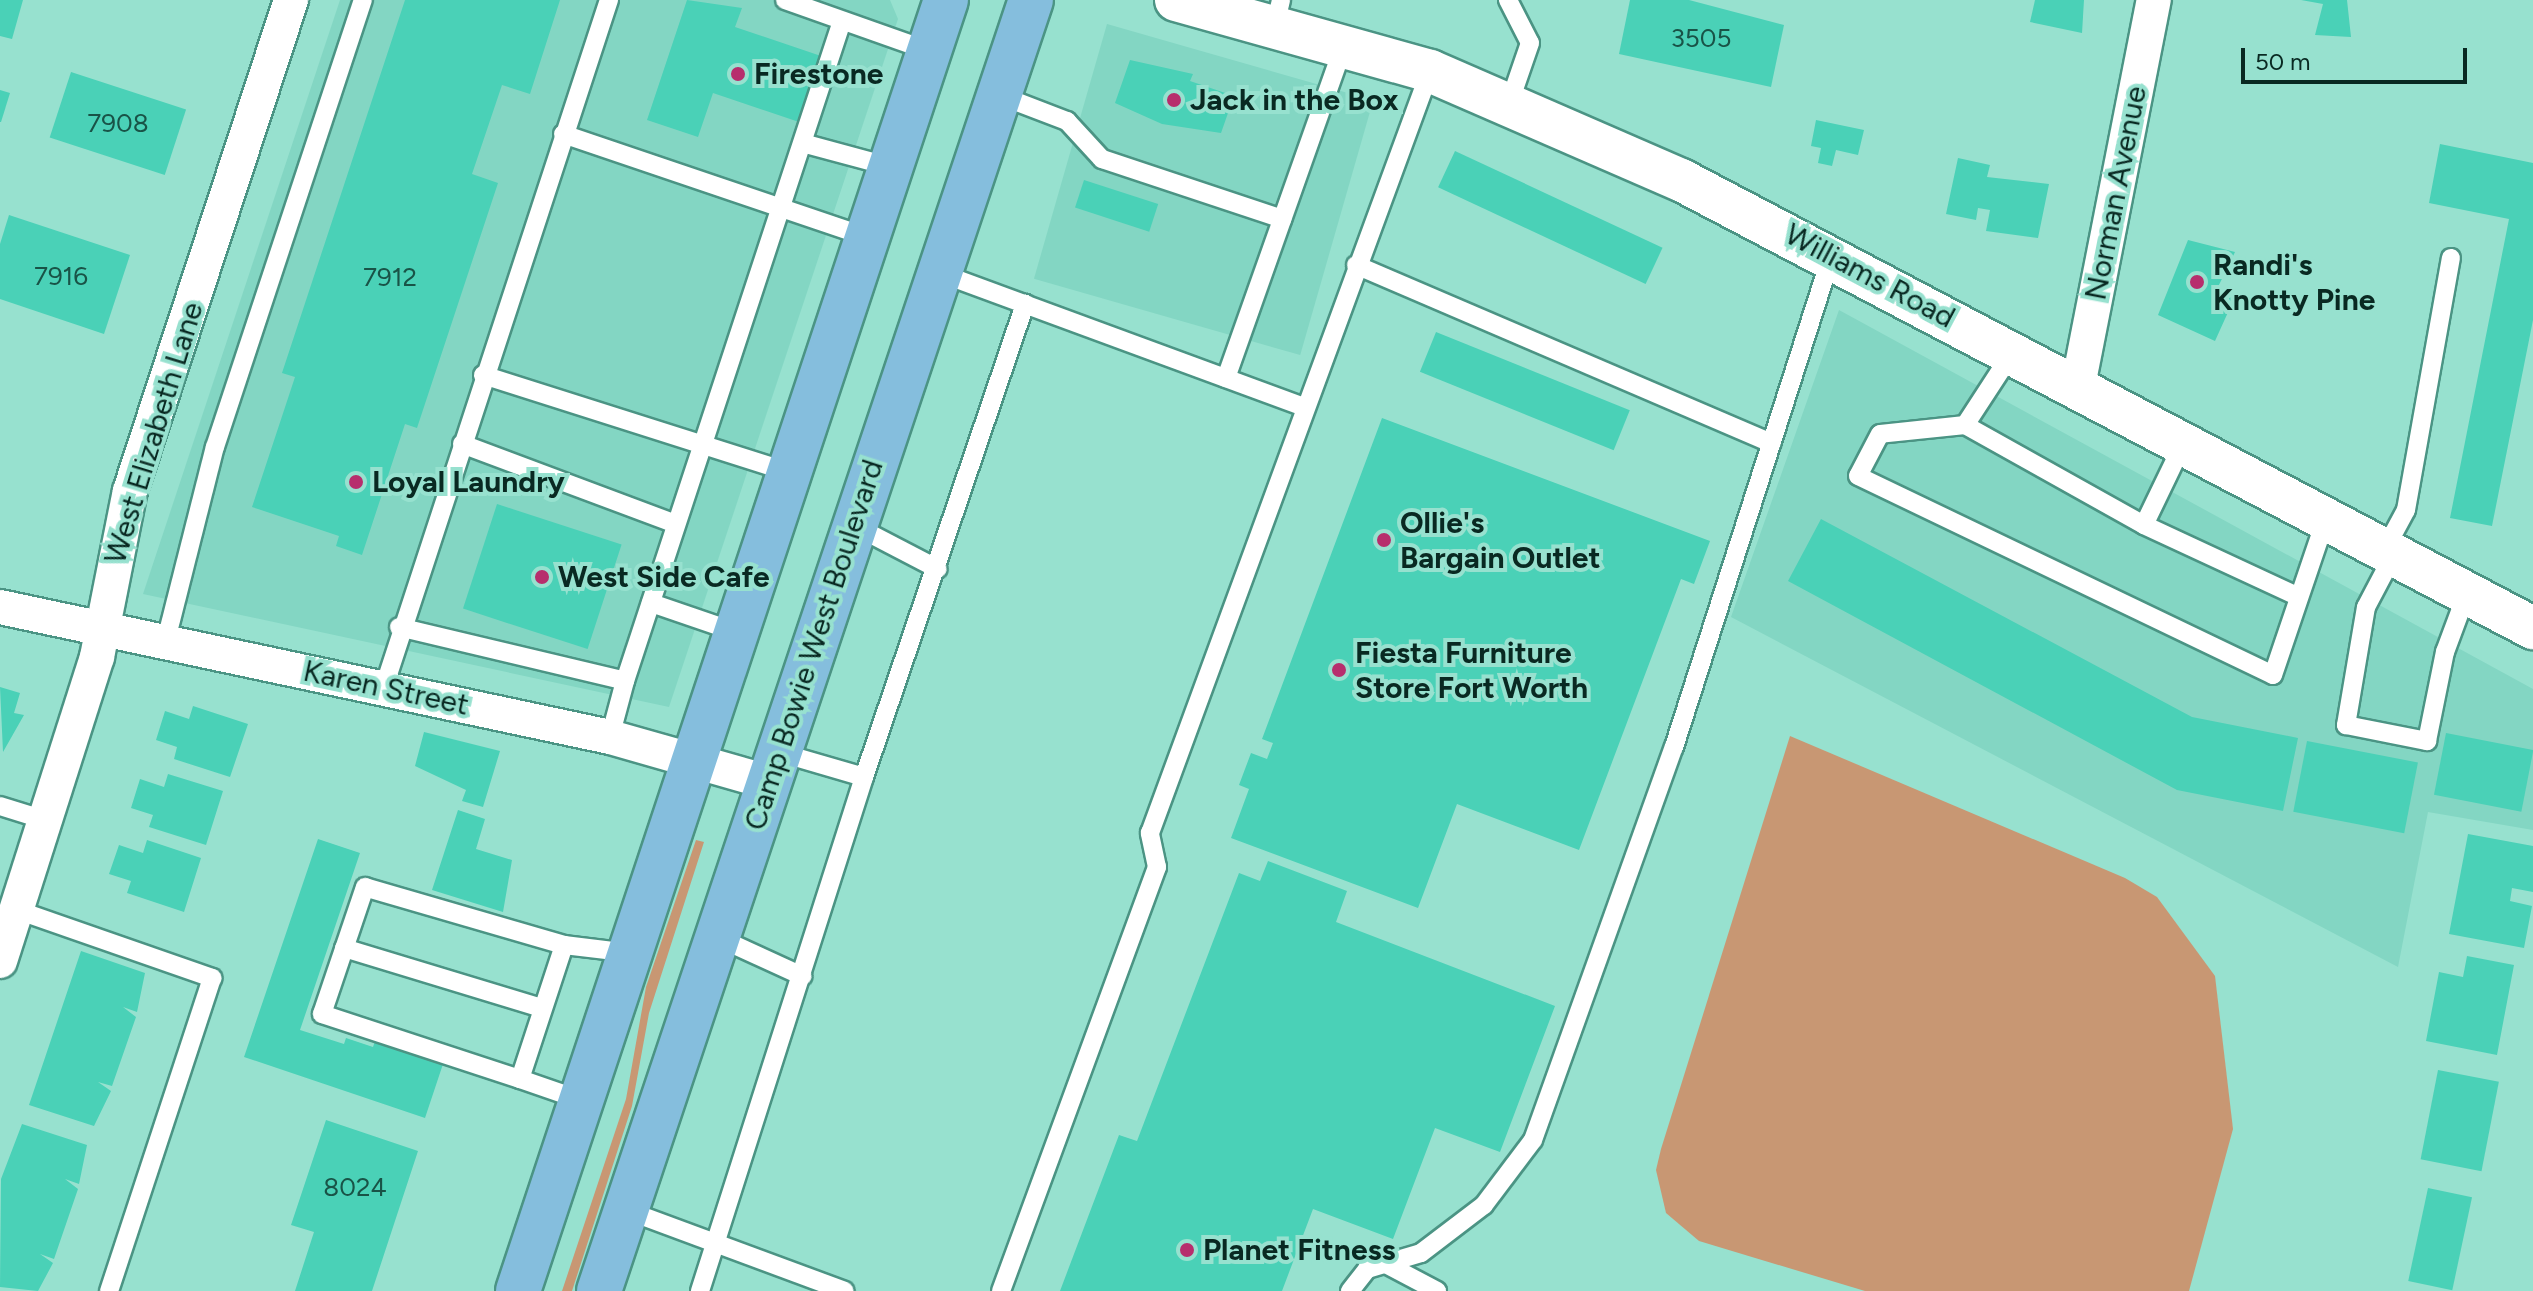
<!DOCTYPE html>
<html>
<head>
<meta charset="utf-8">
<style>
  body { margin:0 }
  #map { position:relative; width:2533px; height:1291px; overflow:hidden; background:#97e1cf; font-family:Figtree,sans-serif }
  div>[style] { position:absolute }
  .built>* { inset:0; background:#83d6c3; transform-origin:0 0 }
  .green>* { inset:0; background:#c89773 }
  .building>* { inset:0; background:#4ad1b7; transform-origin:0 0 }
  .roads { filter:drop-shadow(2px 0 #4b9484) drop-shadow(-2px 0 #4b9484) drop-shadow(0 2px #4b9484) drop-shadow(0 -2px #4b9484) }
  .service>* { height:18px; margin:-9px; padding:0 9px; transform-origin:9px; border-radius:9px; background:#fff }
  .minor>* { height:34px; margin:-17px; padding:0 17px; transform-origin:17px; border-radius:17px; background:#fff }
  .tertiary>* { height:42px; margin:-21px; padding:0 21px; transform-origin:21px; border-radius:21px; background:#fff }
  .primary>* { height:44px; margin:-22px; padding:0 22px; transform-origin:22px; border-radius:22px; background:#85bedd }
  .dots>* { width:22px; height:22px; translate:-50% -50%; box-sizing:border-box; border:4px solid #97e1cf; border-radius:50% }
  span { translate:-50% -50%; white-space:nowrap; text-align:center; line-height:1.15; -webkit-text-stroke:8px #97e1cf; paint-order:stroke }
  .number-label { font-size:26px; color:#195347 }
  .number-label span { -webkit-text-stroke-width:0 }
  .poi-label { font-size:30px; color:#092922; font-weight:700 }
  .left { translate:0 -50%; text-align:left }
  .street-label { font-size:30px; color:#092922 }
  .scale { position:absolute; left:2241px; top:48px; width:226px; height:36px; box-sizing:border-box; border:4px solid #092922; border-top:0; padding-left:10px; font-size:24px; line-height:28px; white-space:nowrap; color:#092922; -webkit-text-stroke:6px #97e1cf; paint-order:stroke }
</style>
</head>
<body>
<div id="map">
  <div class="built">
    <div style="clip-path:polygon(340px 0,890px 0,898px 19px,669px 707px,143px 594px)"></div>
    <div style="left:1107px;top:24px;width:277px;height:265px;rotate:16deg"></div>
    <div style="clip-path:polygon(1839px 310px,2533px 689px,2533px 830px,2428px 812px,2398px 967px,1731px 617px)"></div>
  </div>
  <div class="green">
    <div style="clip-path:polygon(1790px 736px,2125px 878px,2157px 897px,2215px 976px,2233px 1129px,2189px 1291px,1865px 1291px,1699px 1241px,1666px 1213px,1656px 1170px,1661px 1149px)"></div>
    <div style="clip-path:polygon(696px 840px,704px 842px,649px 1013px,632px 1106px,572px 1291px,562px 1291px,626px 1099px,646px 987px)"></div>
  </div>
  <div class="building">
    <div style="clip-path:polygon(0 0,23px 0,12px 39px,0 36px)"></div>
    <div style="clip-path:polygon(405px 0,560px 0,530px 94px,502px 85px,472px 174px,498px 183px,417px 428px,405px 424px,362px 555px,336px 546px,339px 536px,252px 507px,295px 377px,282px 373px)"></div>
    <div style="clip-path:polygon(687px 0,742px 8px,735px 27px,821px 56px,799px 122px,713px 93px,698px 137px,647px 120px)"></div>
    <div style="clip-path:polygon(1630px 0,1689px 0,1784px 25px,1771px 87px,1619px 54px)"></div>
    <div style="clip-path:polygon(2035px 0,2084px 0,2082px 33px,2030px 22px)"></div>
    <div style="clip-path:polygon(2301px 0,2347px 0,2351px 37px,2315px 35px,2323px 4px)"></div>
    <div style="clip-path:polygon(1130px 60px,1193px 74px,1190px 81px,1234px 96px,1221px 133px,1162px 124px,1115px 103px)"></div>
    <div style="left:71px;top:72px;width:121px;height:69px;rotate:18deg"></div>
    <div style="clip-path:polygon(0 90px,10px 93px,1px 122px,0 122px)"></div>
    <div style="clip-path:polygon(1816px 120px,1864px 130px,1858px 155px,1836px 150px,1832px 166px,1818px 163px,1821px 148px,1811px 146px)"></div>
    <div style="clip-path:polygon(2440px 144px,2533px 163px,2533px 320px,2492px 526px,2450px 518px,2509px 219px,2429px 203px)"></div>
    <div style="left:1455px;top:151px;width:229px;height:40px;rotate:25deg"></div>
    <div style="clip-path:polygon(1958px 158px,1990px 165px,1987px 177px,2049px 184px,2038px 238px,1986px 231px,1990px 210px,1978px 208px,1976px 220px,1946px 214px)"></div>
    <div style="left:1084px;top:180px;width:78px;height:29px;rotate:18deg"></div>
    <div style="clip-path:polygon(9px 215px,130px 255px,104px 334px,0 299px,0 244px)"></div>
    <div style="clip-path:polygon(2188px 240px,2235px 252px,2216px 291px,2234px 299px,2215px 341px,2158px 315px)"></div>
    <div style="left:1436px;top:332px;width:209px;height:43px;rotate:22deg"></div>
    <div style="clip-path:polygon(1382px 418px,1710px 541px,1694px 584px,1681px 579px,1579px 850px,1457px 804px,1418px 908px,1231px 838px,1249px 789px,1239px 785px,1251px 753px,1267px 759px,1273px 743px,1262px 739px)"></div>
    <div style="left:497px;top:504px;width:131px;height:110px;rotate:18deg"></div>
    <div style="clip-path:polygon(1821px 519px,2192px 717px,2298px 738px,2283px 811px,2177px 790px,1788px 581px)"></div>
    <div style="clip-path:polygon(0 687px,20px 693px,14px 713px,24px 715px,3px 752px)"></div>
    <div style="clip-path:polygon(193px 706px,248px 724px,230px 777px,174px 759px,177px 747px,156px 740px,165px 711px,189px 719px)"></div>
    <div style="clip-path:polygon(424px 732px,500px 751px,483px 807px,462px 801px,466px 790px,415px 766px)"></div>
    <div style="left:2446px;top:733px;width:89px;height:63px;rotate:11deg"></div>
    <div style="left:2307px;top:741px;width:113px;height:72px;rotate:11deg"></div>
    <div style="clip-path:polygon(168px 774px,223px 791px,206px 845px,149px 827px,153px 815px,131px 808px,140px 779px,164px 787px)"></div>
    <div style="clip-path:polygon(458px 810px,485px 819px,476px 849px,512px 860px,503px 912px,432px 890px)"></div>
    <div style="clip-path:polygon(2468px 834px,2533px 846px,2533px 892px,2512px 888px,2510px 901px,2532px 906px,2524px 948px,2449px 934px)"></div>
    <div style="clip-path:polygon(318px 839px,360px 853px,300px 1030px,344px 1044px,346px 1038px,373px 1047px,375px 1041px,443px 1064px,425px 1118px,244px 1057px)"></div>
    <div style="clip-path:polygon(147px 840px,201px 858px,184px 912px,127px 893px,131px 881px,109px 874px,119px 845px,143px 853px)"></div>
    <div style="clip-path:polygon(1268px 861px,1347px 891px,1336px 922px,1555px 1006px,1500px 1152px,1435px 1128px,1393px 1239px,1313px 1209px,1282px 1291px,1060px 1291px,1119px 1135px,1137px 1141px,1239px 873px,1260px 881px)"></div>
    <div style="clip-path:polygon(81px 951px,145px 973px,137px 1012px,123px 1007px,136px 1017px,112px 1086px,98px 1082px,111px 1091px,94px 1126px,29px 1105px)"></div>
    <div style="clip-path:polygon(2467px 956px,2514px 965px,2497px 1055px,2426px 1041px,2439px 972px,2463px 977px)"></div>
    <div style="left:2438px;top:1070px;width:62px;height:91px;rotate:11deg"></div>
    <div style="clip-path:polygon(326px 1120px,418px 1151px,372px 1291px,295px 1291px,314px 1232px,291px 1225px)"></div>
    <div style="clip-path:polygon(22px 1124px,87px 1145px,79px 1184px,65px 1179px,78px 1189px,54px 1259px,40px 1254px,53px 1263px,38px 1291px,0 1287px,1px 1179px)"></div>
    <div style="left:2428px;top:1188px;width:45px;height:95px;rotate:12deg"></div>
  </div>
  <div class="roads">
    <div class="service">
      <div style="left:785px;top:0;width:153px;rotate:19.5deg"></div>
      <div style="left:1508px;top:0;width:48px;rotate:62.9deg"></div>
      <div style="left:1530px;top:43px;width:61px;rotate:109deg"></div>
      <div style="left:1275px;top:26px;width:27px;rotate:-77deg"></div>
      <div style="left:999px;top:95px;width:73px;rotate:20.9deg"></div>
      <div style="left:1067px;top:121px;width:52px;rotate:47.4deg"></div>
      <div style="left:1102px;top:159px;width:190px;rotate:18.4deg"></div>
      <div style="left:563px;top:134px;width:321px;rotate:18.7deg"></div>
      <div style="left:806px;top:144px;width:88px;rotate:15.1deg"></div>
      <div style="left:1356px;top:265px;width:452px;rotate:23.2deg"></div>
      <div style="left:940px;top:273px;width:388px;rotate:20.2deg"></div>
      <div style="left:2012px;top:353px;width:86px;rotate:123.1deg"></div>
      <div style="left:1965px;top:425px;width:85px;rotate:174deg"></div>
      <div style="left:1880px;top:434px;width:47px;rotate:117.6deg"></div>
      <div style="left:1858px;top:476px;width:460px;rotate:25.6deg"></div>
      <div style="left:2273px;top:675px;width:166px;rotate:-71.3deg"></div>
      <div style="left:483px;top:375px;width:321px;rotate:17.6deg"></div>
      <div style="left:1226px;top:378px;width:351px;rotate:-70.5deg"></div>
      <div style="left:1965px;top:425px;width:205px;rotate:29.2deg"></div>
      <div style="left:2144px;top:525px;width:92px;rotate:-64.3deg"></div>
      <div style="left:462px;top:444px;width:228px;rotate:20.5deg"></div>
      <div style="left:2144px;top:525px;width:166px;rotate:24.9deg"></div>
      <div style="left:855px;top:526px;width:93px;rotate:27.4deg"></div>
      <div style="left:2385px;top:549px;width:44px;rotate:-61.7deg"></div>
      <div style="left:2406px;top:510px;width:256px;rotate:-79.9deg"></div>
      <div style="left:2394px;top:554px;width:60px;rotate:117.8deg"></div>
      <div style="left:2366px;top:607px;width:120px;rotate:99.6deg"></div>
      <div style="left:2346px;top:725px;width:83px;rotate:11.2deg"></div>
      <div style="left:2427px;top:741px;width:91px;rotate:-78.6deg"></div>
      <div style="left:2445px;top:652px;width:63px;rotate:-69.6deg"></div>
      <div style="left:651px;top:603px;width:90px;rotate:18.8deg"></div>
      <div style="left:399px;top:627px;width:232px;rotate:13.4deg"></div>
      <div style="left:625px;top:681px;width:58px;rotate:105deg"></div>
      <div style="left:166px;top:640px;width:199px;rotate:-75.8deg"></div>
      <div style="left:215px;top:447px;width:471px;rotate:-71.7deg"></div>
      <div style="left:625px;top:681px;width:695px;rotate:-71.8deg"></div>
      <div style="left:384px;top:687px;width:723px;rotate:-71.87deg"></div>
      <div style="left:864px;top:777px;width:500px;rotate:-71.2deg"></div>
      <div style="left:0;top:806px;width:47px;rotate:17.3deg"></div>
      <div style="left:17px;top:910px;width:207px;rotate:19.2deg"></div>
      <div style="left:212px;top:978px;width:330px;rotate:108.2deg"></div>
      <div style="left:717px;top:937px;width:94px;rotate:24.6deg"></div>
      <div style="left:564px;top:945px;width:207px;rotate:-163.8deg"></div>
      <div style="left:365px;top:887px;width:134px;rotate:108.7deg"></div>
      <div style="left:322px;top:1014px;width:208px;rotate:18.2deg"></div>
      <div style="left:520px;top:1079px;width:141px;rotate:-71.8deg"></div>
      <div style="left:564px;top:945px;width:66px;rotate:6.9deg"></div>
      <div style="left:344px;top:948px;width:207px;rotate:16.9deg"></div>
      <div style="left:520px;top:1079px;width:65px;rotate:19deg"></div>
      <div style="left:626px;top:1210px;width:233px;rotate:20.3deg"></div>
      <div style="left:1384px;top:1263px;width:60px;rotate:27.8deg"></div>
      <div style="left:700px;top:1291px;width:540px;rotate:-72.3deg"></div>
      <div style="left:864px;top:777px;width:90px;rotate:-163.8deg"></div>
      <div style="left:1001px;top:1291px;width:452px;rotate:-69.8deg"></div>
      <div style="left:1157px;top:867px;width:35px;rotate:-102deg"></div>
      <div style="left:1150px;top:833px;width:812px;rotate:-69.82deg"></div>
      <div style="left:1350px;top:1291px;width:28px;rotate:-52deg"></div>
      <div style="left:1367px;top:1269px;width:56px;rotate:-16.5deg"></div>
      <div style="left:1421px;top:1253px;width:79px;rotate:-37.3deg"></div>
      <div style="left:1484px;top:1205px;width:81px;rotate:-53deg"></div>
      <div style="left:1533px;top:1140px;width:418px;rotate:-70.3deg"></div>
      <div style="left:1674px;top:747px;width:515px;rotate:-72.23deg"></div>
    </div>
    <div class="minor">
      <div style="left:2078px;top:386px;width:393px;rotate:-78.9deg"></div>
      <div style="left:0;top:607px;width:624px;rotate:12.03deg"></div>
      <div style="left:610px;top:737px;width:164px;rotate:15.9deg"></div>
      <div style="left:0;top:961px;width:319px;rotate:-72.3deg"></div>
      <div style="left:97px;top:657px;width:169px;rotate:-78.8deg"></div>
      <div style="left:130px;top:491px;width:517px;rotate:-71.85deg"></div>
    </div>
    <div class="tertiary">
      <div style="left:1176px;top:0;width:264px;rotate:15.6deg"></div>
      <div style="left:1430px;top:71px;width:274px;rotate:23.5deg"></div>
      <div style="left:1681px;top:180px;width:963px;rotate:27.74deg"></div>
    </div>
    <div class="primary">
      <div style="left:518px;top:1291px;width:1360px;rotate:-71.66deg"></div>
      <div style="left:599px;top:1291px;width:1361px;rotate:-71.5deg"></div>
    </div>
  </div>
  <div class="dots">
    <div style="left:738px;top:74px;background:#b72e6d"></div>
    <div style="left:1174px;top:100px;background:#b72e6d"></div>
    <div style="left:2197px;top:282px;background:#b72e6d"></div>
    <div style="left:356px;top:482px;background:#b72e6d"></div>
    <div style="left:1384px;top:540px;background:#b72e6d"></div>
    <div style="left:542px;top:577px;background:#b72e6d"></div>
    <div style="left:1339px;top:670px;background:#b72e6d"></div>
    <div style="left:1187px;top:1250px;background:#b72e6d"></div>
  </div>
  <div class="number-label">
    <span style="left:1701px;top:39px">3505</span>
    <span style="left:118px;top:124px">7908</span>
    <span style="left:61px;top:277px">7916</span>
    <span style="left:390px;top:278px">7912</span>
    <span style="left:355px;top:1188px">8024</span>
  </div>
  <div class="poi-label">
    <span class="left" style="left:754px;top:74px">Firestone</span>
    <span class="left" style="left:1190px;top:100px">Jack in the Box</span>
    <span class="left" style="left:2213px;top:282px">Randi's<br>Knotty Pine</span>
    <span class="left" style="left:372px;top:482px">Loyal Laundry</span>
    <span class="left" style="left:1400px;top:540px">Ollie's<br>Bargain Outlet</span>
    <span class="left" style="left:558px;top:577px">West Side Cafe</span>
    <span class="left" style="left:1355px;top:670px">Fiesta Furniture<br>Store Fort Worth</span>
    <span class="left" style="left:1203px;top:1250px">Planet Fitness</span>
  </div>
  <div class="street-label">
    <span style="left:2116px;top:193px;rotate:-79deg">Norman Avenue</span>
    <span style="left:1870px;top:276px;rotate:28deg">Williams Road</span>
    <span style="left:154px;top:433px;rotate:-73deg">West Elizabeth Lane</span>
    <span style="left:814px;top:645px;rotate:-72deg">Camp Bowie West Boulevard</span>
    <span style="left:386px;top:688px;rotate:12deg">Karen Street</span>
  </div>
  <div class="scale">50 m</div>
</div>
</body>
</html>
